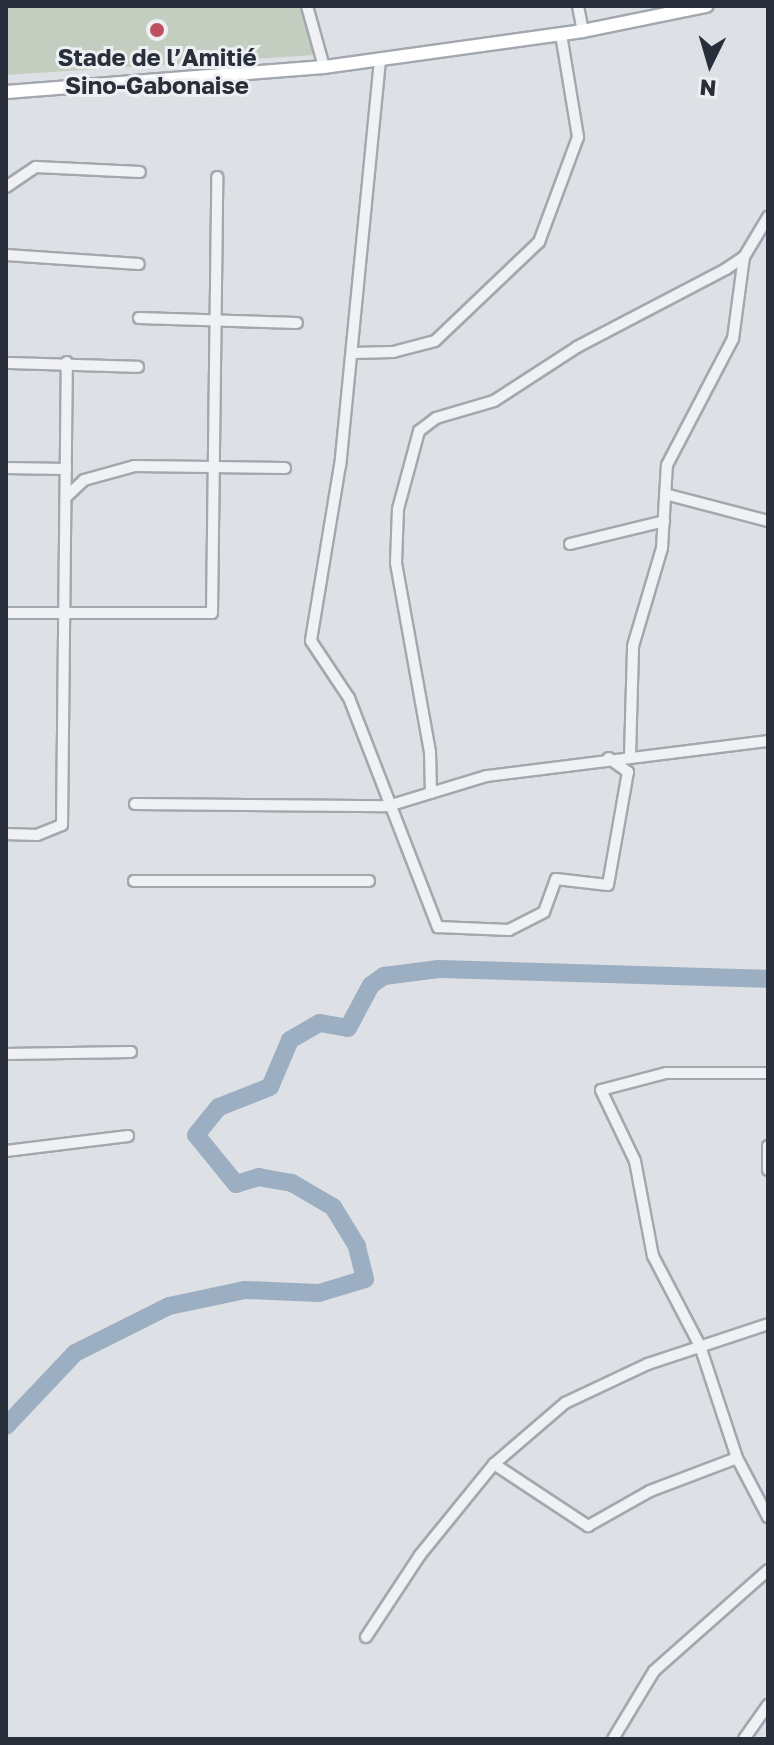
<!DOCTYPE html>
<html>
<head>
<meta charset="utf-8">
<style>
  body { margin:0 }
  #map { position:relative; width:774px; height:1745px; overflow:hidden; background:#dde1e5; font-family:"Golos Text",sans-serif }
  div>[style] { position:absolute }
  .green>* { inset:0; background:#c3cec0 }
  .river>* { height:18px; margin:-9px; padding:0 9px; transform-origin:9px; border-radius:9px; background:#9caec2 }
  .roads { filter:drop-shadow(2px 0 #a3a8ae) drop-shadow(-2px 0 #a3a8ae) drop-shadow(0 2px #a3a8ae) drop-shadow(0 -2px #a3a8ae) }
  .minor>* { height:10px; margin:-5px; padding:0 5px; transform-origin:5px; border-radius:5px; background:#f0f1f4 }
  .major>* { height:12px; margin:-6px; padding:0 6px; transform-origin:6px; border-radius:6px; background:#fff }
  .dots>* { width:22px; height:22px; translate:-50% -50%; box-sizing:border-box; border:4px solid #edeff3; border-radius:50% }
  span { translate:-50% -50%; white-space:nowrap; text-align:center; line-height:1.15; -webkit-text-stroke:6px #edeff3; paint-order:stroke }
  .poi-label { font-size:24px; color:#292f3a; font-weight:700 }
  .frame { position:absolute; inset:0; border:8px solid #292f3a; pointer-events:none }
  .north { position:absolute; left:670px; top:24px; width:80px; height:80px; -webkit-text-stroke:6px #edeff3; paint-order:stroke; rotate:185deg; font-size:22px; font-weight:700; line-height:32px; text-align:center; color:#292f3a }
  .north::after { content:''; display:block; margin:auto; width:28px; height:36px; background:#292f3a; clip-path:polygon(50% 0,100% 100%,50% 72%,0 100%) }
</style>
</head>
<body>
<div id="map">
  <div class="green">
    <div style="clip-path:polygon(6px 6px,301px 6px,315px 55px,6px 75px)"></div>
  </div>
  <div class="river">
    <div style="left:6px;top:1426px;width:100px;rotate:-46.6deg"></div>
    <div style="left:75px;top:1353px;width:105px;rotate:-26.6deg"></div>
    <div style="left:169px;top:1306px;width:78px;rotate:-11.9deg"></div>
    <div style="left:245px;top:1290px;width:74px;rotate:2.3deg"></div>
    <div style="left:319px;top:1293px;width:48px;rotate:-16.9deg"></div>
    <div style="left:365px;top:1279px;width:34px;rotate:-104deg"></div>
    <div style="left:357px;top:1246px;width:46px;rotate:-121.6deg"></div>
    <div style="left:333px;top:1207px;width:48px;rotate:-149.7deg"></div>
    <div style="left:292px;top:1183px;width:34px;rotate:-170deg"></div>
    <div style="left:259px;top:1177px;width:24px;rotate:163deg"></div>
    <div style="left:236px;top:1184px;width:63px;rotate:-129.2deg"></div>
    <div style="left:196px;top:1135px;width:36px;rotate:-51deg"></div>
    <div style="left:219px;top:1107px;width:55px;rotate:-21.4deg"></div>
    <div style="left:270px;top:1087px;width:51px;rotate:-66.9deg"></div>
    <div style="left:290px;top:1040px;width:34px;rotate:-30deg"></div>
    <div style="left:320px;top:1023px;width:28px;rotate:10deg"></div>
    <div style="left:348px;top:1028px;width:49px;rotate:-61.9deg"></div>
    <div style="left:371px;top:985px;width:16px;rotate:-35deg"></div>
    <div style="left:384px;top:976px;width:55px;rotate:-7.3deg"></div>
    <div style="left:439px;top:969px;width:329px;rotate:1.7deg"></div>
  </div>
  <div class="roads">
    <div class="minor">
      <div style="left:307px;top:6px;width:63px;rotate:74.4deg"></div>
      <div style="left:578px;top:6px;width:25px;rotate:79deg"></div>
      <div style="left:380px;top:60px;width:407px;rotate:95.6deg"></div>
      <div style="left:340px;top:465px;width:178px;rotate:99.4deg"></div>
      <div style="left:311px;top:641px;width:69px;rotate:56.3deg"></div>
      <div style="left:349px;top:698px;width:246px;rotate:68.8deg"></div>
      <div style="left:438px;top:927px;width:71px;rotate:2.4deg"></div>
      <div style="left:509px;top:930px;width:39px;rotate:-27deg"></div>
      <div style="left:544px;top:912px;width:35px;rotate:-70deg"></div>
      <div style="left:556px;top:879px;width:52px;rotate:6.6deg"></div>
      <div style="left:608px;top:885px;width:115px;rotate:-80deg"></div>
      <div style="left:628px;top:772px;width:24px;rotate:-144deg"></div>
      <div style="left:6px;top:187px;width:36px;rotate:-34deg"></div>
      <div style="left:36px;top:167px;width:104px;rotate:2.8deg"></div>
      <div style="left:6px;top:255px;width:133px;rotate:3.9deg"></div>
      <div style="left:139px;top:318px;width:158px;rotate:1.8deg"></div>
      <div style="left:352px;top:353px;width:41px;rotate:-1.4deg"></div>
      <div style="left:393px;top:352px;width:43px;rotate:-14.7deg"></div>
      <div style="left:435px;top:341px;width:144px;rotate:-43.6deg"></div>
      <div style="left:539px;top:242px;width:112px;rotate:-69.6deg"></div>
      <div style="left:578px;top:137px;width:104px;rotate:-99.4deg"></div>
      <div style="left:6px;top:363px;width:132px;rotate:1.7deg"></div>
      <div style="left:6px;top:468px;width:60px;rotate:1deg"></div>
      <div style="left:665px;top:494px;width:106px;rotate:14.7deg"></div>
      <div style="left:66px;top:497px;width:25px;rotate:-43deg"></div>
      <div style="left:84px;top:480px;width:53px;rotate:-15.4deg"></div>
      <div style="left:135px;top:466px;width:150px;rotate:0.8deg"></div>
      <div style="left:570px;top:544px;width:97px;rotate:-13.7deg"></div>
      <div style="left:6px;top:613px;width:206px"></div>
      <div style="left:212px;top:613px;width:436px;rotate:-89.3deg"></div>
      <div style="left:630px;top:756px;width:110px;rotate:-88.4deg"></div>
      <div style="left:633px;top:646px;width:102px;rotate:-73.5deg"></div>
      <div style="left:662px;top:548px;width:83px;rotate:-86.6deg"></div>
      <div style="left:667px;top:465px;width:142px;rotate:-62.4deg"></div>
      <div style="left:733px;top:339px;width:83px;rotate:-82.4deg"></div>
      <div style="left:431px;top:793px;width:41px;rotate:-91.4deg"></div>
      <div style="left:430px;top:752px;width:192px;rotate:-100.2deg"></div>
      <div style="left:396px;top:563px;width:54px;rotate:-87.9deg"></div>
      <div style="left:398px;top:509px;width:81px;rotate:-74.9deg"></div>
      <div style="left:419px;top:431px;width:21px;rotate:-37deg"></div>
      <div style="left:436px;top:418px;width:60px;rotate:-16.3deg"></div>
      <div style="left:494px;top:401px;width:99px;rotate:-33deg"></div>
      <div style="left:577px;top:347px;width:168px;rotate:-27.6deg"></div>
      <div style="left:726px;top:269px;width:22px;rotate:-34deg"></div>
      <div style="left:744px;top:257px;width:47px;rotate:-59deg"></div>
      <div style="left:135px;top:804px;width:253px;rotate:0.5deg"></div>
      <div style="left:388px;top:806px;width:103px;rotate:-16.9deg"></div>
      <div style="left:487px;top:776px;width:283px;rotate:-7.1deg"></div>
      <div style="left:6px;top:834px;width:31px;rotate:2deg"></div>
      <div style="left:37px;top:835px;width:27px;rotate:-22deg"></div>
      <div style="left:62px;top:825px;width:463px;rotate:-89.4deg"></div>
      <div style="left:134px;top:881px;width:235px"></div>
      <div style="left:6px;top:1054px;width:125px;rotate:-0.9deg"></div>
      <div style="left:768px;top:1073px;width:102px;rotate:180deg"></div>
      <div style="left:666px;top:1073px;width:67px;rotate:165.3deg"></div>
      <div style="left:601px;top:1090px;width:79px;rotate:64.4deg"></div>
      <div style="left:635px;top:1161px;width:97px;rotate:79.3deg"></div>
      <div style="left:653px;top:1256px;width:102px;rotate:62.4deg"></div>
      <div style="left:700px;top:1346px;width:118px;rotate:71.7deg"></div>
      <div style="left:737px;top:1458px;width:67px;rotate:62.3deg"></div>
      <div style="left:768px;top:1146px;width:24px;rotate:90deg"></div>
      <div style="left:6px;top:1151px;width:123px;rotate:-7deg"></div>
      <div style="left:494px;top:1464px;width:113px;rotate:33.4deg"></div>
      <div style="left:588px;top:1526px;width:71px;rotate:-29.4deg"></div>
      <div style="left:650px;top:1491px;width:93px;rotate:-20.8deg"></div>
      <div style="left:366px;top:1637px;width:98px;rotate:-56.6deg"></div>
      <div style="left:420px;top:1555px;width:117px;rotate:-50.9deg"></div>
      <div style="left:494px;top:1464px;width:94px;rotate:-40.7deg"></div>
      <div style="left:565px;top:1403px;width:92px;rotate:-25.2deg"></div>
      <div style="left:648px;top:1364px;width:126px;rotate:-18.4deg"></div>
      <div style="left:613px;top:1739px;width:79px;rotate:-58.9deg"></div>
      <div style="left:654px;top:1671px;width:152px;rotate:-41.5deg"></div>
      <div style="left:744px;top:1739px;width:42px;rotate:-54.8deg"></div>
    </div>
    <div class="major">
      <div style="left:6px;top:92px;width:319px;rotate:-4.5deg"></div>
      <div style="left:324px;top:67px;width:261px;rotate:-7.9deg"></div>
      <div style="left:583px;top:31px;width:126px;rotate:-11.5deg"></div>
    </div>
  </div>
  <div class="dots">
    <div style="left:157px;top:30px;background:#be4f5e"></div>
  </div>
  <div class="poi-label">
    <span style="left:157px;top:71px">Stade de l’Amitié<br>Sino-Gabonaise</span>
  </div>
  <div class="frame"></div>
  <div class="north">N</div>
</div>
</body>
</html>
